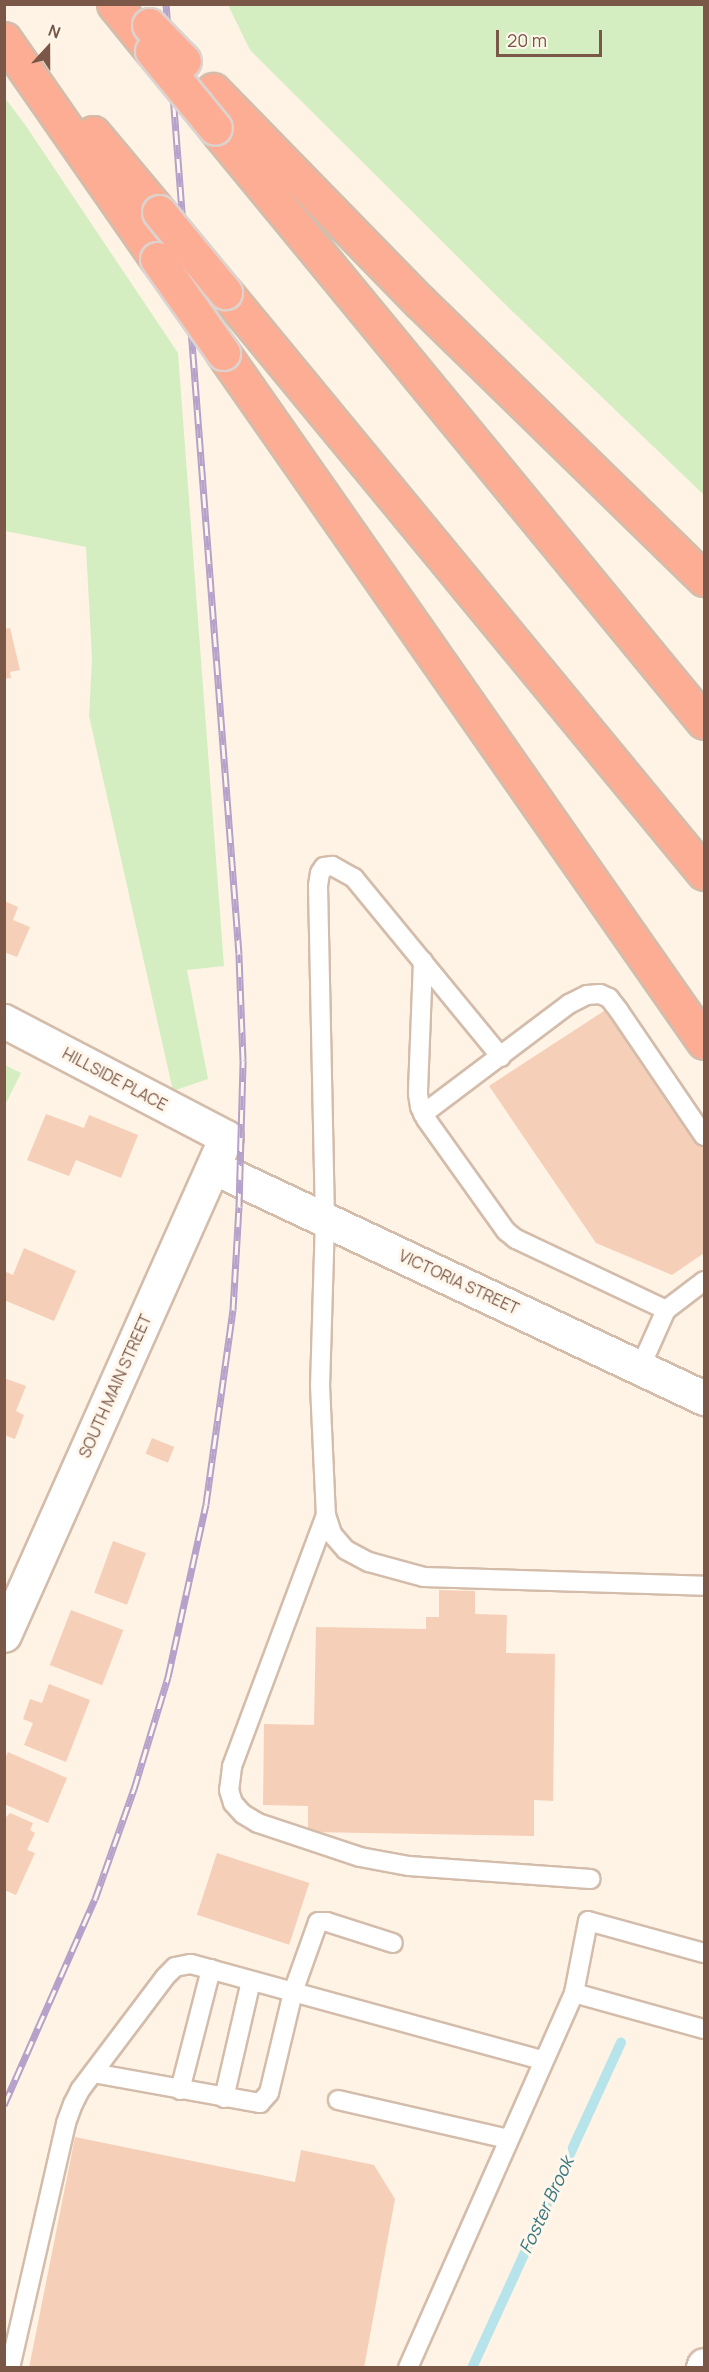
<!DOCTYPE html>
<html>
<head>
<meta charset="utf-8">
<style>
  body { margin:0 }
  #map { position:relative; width:709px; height:2372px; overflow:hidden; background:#fef3e4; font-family:Manrope,sans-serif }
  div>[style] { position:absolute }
  .green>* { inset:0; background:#d4eec1 }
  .stream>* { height:10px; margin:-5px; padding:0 5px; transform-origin:5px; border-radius:5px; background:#b6e4ea }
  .building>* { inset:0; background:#f6cfb9; transform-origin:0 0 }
  .roads { filter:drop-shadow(2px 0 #d4bcab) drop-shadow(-2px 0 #d4bcab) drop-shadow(0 2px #d4bcab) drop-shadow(0 -2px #d4bcab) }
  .service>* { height:18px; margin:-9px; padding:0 9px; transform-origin:9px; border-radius:9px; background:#fff }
  .minor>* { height:33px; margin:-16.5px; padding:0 16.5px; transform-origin:16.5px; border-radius:16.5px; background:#fff }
  .tertiary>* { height:33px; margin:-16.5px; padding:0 16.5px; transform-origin:16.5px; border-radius:16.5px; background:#fff }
  .motorway>* { height:33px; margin:-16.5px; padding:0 16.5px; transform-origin:16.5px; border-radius:16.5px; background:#fead95 }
  .rail>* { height:7px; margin-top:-3.5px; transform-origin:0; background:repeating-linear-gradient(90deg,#fff7ec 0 14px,#b5a1c9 0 28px); box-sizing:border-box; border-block:2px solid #b5a1c9 }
  .bridges { filter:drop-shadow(2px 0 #dcd3cf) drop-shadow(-2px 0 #dcd3cf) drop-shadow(0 2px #dcd3cf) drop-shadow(0 -2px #dcd3cf) }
  .motorway-bridge>* { height:33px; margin:-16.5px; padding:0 16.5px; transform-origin:16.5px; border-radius:16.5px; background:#fead95 }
  span { translate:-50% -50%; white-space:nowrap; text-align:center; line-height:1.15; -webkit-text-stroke:6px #fff7ec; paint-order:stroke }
  .street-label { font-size:16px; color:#7a5747 }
  .water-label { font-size:18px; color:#397781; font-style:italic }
  .frame { position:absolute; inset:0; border:6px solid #7a5747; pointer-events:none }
  .north { position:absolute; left:18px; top:18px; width:60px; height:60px; -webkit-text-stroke:4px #fff7ec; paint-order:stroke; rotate:21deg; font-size:16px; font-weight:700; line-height:24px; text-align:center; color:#7a5747 }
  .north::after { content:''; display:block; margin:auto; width:21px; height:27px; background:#7a5747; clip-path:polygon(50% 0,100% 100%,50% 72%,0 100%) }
  .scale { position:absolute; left:496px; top:30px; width:106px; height:27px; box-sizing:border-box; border:3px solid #7a5747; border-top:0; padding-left:8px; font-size:18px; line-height:21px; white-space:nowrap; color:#7a5747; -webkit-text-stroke:4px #fff7ec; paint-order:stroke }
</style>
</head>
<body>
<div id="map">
  <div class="green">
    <div style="clip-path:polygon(228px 5px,704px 5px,704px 495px,510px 309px,250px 50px)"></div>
    <div style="clip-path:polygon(5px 98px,26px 126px,178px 353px,224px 966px,187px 970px,208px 1079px,173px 1091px,89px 716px,92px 659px,86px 547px,5px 531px)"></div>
    <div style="clip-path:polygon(5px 1065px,21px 1073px,5px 1105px)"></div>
  </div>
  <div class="stream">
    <div style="left:472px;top:2368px;width:358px;rotate:-65.4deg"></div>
  </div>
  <div class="building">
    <div style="clip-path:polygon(10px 628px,20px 670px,10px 672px,11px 678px,4px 679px,4px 629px)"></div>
    <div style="clip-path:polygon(4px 901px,18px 907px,13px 920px,30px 927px,17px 957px,4px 952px)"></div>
    <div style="clip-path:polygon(607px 1009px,704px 1148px,704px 1253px,672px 1275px,596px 1243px,489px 1086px)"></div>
    <div style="clip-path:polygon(46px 1114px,84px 1128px,89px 1115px,138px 1135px,121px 1178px,76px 1160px,69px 1176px,27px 1160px)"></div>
    <div style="clip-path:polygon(24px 1248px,76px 1271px,54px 1321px,4px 1300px,4px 1271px,13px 1275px)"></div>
    <div style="clip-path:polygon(4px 1378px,26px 1386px,16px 1411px,24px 1415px,15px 1439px,4px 1435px)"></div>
    <div style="left:152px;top:1438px;width:24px;height:17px;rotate:22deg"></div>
    <div style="left:113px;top:1541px;width:35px;height:55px;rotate:20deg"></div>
    <div style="clip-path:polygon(439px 1590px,475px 1591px,475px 1614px,507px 1615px,506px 1653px,555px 1654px,553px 1801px,534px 1800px,534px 1836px,308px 1832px,308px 1806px,263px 1805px,264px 1724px,314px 1725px,316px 1627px,426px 1629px,426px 1617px,439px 1617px)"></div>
    <div style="left:71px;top:1610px;width:56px;height:59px;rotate:21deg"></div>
    <div style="clip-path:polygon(49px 1684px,90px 1700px,66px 1762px,24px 1745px,33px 1723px,23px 1719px,30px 1699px,42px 1703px)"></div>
    <div style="clip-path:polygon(8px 1752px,67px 1778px,48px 1823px,4px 1804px,4px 1760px)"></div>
    <div style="clip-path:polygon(10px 1813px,33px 1823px,30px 1830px,35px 1833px,27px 1850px,35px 1853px,16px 1895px,4px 1890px,4px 1819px)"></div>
    <div style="left:217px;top:1853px;width:97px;height:65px;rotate:18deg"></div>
    <div style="clip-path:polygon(75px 2137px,295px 2182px,301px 2150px,374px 2165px,395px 2199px,364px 2368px,29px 2368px)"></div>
  </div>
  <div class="roads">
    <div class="service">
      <div style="left:423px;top:961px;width:133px;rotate:92.2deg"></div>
      <div style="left:418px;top:1094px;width:13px;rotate:81deg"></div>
      <div style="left:420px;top:1107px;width:13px;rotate:63deg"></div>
      <div style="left:426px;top:1119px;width:138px;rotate:54.5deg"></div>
      <div style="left:506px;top:1231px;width:13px;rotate:39deg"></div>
      <div style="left:516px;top:1239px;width:166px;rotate:25.3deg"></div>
      <div style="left:501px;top:1057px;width:232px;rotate:-129.4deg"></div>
      <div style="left:354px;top:878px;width:25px;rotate:-151deg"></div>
      <div style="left:332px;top:866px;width:8px;rotate:173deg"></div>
      <div style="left:324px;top:867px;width:7px;rotate:124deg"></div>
      <div style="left:320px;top:873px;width:13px;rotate:99deg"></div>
      <div style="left:318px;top:886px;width:333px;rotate:88.8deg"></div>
      <div style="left:325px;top:1219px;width:166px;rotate:91.7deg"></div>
      <div style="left:320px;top:1385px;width:130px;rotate:87.4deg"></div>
      <div style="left:326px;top:1515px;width:20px;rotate:72deg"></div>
      <div style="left:332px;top:1534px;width:21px;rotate:49deg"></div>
      <div style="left:346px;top:1550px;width:26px;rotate:28deg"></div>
      <div style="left:369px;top:1562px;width:57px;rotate:15.3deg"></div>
      <div style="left:424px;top:1577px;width:280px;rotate:1.8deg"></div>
      <div style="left:423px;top:1114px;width:183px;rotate:-37deg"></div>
      <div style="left:569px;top:1004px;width:20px;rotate:-27deg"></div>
      <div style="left:587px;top:995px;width:13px;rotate:-4deg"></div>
      <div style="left:600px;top:994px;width:10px;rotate:24deg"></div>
      <div style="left:609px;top:998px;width:16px;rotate:52deg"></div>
      <div style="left:619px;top:1011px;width:151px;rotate:55.8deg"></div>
      <div style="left:640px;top:1368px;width:64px;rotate:-65.9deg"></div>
      <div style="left:666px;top:1310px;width:48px;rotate:-37.3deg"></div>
      <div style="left:326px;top:1515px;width:269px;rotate:110.5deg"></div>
      <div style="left:232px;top:1767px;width:23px;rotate:97deg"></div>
      <div style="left:229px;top:1790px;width:14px;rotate:73deg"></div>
      <div style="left:233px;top:1803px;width:15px;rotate:48deg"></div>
      <div style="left:243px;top:1814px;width:17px;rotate:31deg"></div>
      <div style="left:258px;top:1823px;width:108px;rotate:18.4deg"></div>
      <div style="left:360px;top:1857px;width:50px;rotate:10.4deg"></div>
      <div style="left:409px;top:1866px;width:182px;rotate:4.1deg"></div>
      <div style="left:704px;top:1953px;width:120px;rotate:-164.6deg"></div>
      <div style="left:588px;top:1921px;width:73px;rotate:101deg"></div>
      <div style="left:574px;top:1993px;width:135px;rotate:15.5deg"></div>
      <div style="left:93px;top:2073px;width:170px;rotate:10.2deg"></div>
      <div style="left:260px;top:2103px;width:13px;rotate:-48deg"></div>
      <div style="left:269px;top:2093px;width:104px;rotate:-76.6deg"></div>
      <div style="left:293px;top:1992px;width:74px;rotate:-70.3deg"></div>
      <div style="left:318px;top:1922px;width:9px"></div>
      <div style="left:327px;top:1922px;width:69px;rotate:17.7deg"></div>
      <div style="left:180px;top:2090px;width:125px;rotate:-75.6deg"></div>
      <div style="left:224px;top:2098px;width:120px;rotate:-77deg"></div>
      <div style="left:338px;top:2100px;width:174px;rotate:12.9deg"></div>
      <div style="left:10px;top:2368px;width:251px;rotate:-77.1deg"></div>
      <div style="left:66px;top:2123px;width:20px;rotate:-70deg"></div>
      <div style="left:73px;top:2104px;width:16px;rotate:-63deg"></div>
      <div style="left:80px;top:2090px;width:141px;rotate:-53deg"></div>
      <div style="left:165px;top:1977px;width:14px;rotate:-45deg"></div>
      <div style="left:175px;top:1967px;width:16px;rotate:-11deg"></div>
      <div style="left:191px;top:1964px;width:365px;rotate:15.3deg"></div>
      <div style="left:408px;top:2368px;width:410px;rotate:-66.1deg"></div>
    </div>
    <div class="minor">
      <div style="left:4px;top:1021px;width:250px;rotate:27.6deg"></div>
      <div style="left:226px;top:1137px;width:545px;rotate:114.03deg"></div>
      <div style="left:213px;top:1167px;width:543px;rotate:25.2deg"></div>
    </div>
    <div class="tertiary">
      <div style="left:703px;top:2368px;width:3px;rotate:-72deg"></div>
    </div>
    <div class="motorway">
      <div style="left:114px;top:4px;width:60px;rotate:51deg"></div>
      <div style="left:4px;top:39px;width:268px;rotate:55.2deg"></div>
      <div style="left:213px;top:90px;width:296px;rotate:45.7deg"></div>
      <div style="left:420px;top:302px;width:397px;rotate:44.3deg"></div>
      <div style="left:215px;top:128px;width:769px;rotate:50.54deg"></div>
      <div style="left:93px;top:133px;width:103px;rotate:50.1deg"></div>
      <div style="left:225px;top:292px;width:753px;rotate:50.5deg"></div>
      <div style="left:223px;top:353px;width:840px;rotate:55.08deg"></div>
    </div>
  </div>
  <div class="rail">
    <div style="left:4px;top:2105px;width:225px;rotate:-66.2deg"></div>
    <div style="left:95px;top:1899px;width:117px;rotate:-70.5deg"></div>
    <div style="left:134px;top:1789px;width:117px;rotate:-73.1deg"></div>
    <div style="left:168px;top:1677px;width:177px;rotate:-77.6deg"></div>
    <div style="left:206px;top:1504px;width:196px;rotate:-82.1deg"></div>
    <div style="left:233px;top:1310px;width:103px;rotate:-86.7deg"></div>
    <div style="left:239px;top:1207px;width:147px;rotate:-88.4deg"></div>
    <div style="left:243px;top:1060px;width:106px;rotate:-92.2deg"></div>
    <div style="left:239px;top:954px;width:953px;rotate:-94.39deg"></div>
  </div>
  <div class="bridges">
    <div class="motorway-bridge">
      <div style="left:149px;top:25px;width:50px;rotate:45.8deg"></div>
      <div style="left:152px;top:51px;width:99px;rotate:50.7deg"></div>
      <div style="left:159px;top:212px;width:104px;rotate:50.5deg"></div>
      <div style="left:157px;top:259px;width:115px;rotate:54.9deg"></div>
    </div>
  </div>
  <div class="street-label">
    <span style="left:115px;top:1079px;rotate:28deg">HILLSIDE PLACE</span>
    <span style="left:459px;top:1282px;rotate:25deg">VICTORIA STREET</span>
    <span style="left:115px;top:1386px;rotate:-66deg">SOUTH MAIN STREET</span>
  </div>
  <div class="water-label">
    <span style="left:546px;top:2205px;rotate:-65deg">Foster Brook</span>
  </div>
  <div class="frame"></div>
  <div class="north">N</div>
  <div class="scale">20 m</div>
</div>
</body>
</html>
